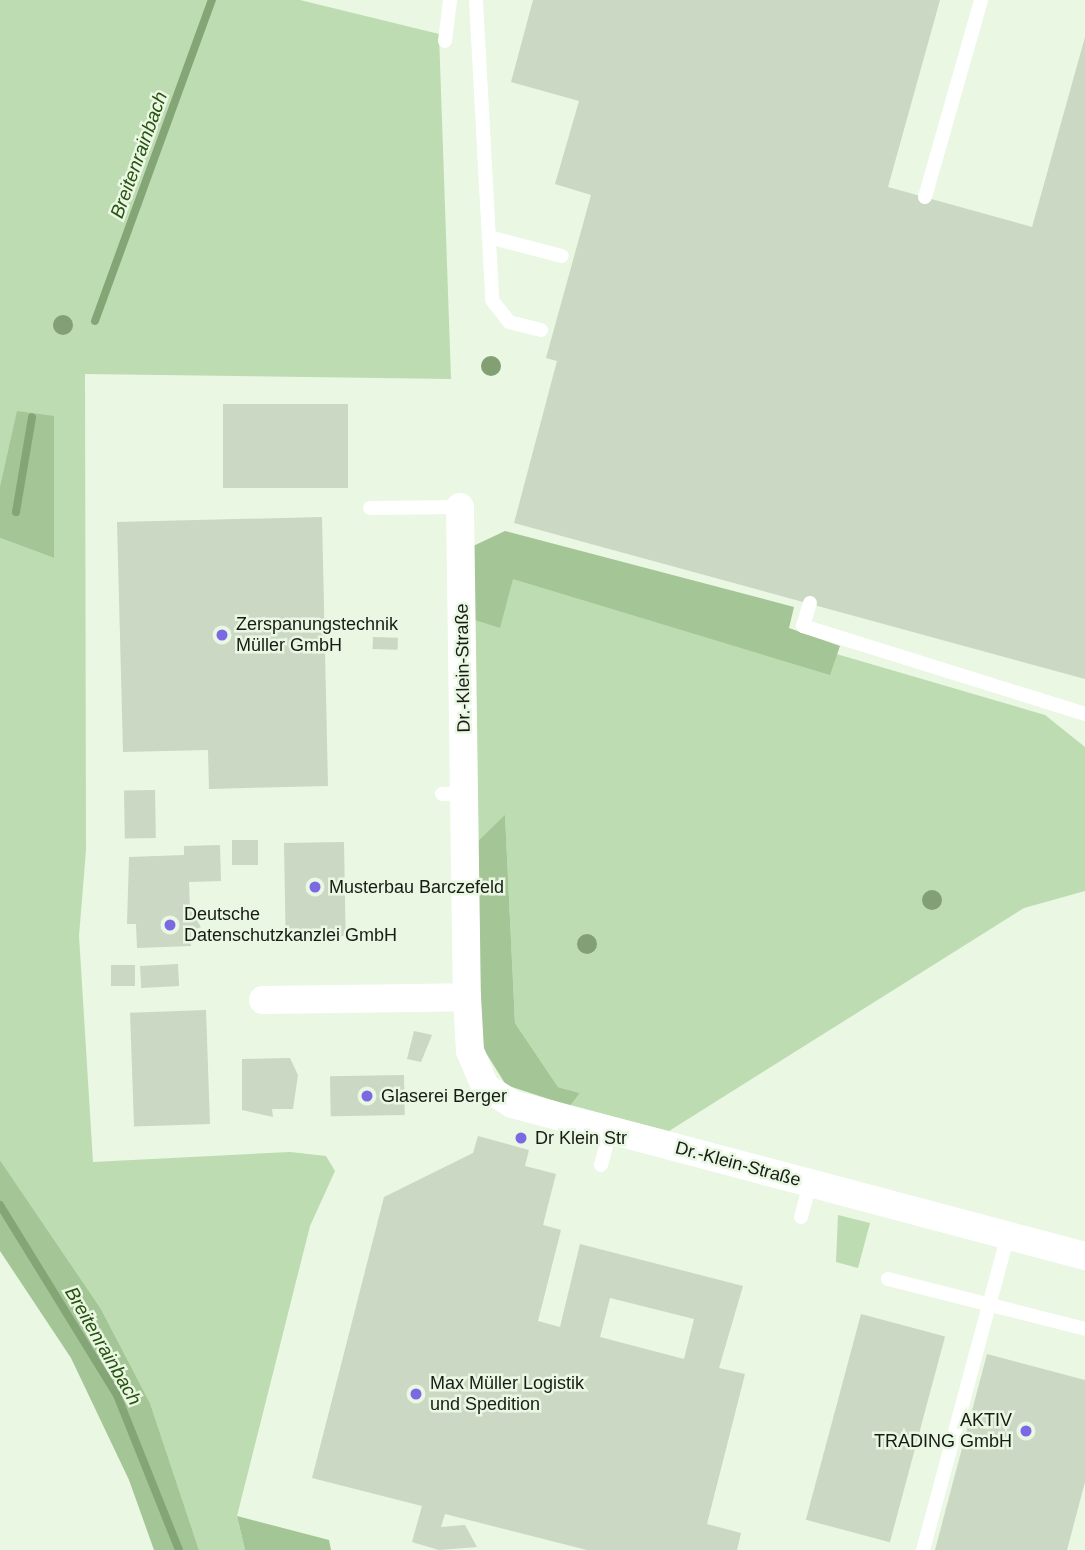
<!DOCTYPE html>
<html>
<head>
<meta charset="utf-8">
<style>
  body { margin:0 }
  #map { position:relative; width:1085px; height:1550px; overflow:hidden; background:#e9f7e3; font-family:Arial,sans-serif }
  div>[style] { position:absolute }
  .green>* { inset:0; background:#bddcb1 }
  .forest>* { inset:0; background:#a4c696 }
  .stream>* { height:8px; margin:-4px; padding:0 4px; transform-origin:4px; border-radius:4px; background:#84a576 }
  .building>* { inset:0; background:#cad8c4; transform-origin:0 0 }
  .lane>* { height:14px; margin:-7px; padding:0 7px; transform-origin:7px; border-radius:7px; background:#fff }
  .street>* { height:28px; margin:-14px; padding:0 14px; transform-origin:14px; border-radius:14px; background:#fff }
  .trees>* { width:20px; height:20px; margin:-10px; border-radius:50%; background:#82a073 }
  .dots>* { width:19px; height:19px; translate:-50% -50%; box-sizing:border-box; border:4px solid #e9f7e3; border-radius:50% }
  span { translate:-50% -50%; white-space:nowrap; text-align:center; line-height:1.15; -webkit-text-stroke:5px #e9f7e3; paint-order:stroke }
  .poi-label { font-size:18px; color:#171c15 }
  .left { translate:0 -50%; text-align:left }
  .right { translate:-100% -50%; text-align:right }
  .street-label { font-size:18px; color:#171c15 }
  .water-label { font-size:19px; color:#285210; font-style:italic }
</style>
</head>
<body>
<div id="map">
  <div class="green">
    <div style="clip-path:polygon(0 0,300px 0,439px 34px,451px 379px,85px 374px,86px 850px,79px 936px,93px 1162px,290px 1152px,326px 1156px,335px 1171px,310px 1226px,237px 1516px,245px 1550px,199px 1550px,150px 1403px,101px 1309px,0 1160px,0 538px,54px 558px,0 487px)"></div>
    <div style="clip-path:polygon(471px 547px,1045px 715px,1085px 747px,1085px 891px,1024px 908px,669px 1131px,570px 1106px,580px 1093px,558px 1087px,515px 1023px,505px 816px,478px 841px)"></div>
    <div style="clip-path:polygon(838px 1215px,870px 1223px,858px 1268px,836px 1262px)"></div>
  </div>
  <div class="forest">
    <div style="clip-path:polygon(17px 411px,54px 416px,54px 558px,0 538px,0 487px)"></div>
    <div style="clip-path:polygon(505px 531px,794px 607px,789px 628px,840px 646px,830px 675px,513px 579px,500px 628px,472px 619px,471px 547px)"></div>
    <div style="clip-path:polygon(505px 815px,515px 1023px,558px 1087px,580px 1093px,570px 1106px,506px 1085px,481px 1045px,478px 841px)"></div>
    <div style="clip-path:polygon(0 1160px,101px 1309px,150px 1403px,199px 1550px,154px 1550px,129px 1480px,71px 1358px,0 1251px)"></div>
    <div style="clip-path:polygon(237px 1516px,329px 1540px,331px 1550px,245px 1550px)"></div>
  </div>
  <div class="stream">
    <div style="left:95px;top:321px;width:342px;rotate:-70deg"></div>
    <div style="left:16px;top:512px;width:96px;rotate:-80.4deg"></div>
    <div style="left:0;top:1205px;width:223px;rotate:58.4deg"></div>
    <div style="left:117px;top:1395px;width:167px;rotate:68.2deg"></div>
  </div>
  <div class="building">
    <div style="clip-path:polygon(533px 0,940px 0,888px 187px,1032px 227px,1085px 37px,1085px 679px,514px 523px,557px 361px,546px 358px,591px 195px,555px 184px,579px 101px,511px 82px)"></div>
    <div style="left:223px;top:404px;width:125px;height:84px"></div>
    <div style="clip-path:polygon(322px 517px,328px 786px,209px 789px,208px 750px,123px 752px,117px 522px)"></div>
    <div style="left:373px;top:637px;width:25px;height:12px;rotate:2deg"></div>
    <div style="left:155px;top:790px;width:48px;height:31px;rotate:89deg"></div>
    <div style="left:232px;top:840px;width:26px;height:25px"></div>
    <div style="left:344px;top:842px;width:94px;height:60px;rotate:89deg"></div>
    <div style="clip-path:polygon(220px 845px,221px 881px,189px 882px,190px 909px,201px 927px,191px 931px,191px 946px,137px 948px,136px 924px,127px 924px,129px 857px,184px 855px,184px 846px)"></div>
    <div style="left:178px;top:964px;width:22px;height:38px;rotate:87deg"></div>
    <div style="left:111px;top:965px;width:24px;height:21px"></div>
    <div style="left:206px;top:1010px;width:114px;height:76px;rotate:88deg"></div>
    <div style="clip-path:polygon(414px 1031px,432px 1035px,421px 1062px,407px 1059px)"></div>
    <div style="clip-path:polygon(290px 1058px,298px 1075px,293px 1109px,272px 1109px,273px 1117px,242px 1110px,242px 1059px)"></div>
    <div style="left:404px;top:1075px;width:40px;height:74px;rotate:89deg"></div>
    <div style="clip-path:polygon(evenodd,478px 1136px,529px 1150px,525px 1166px,556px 1174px,543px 1225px,561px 1230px,538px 1321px,560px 1327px,580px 1244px,743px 1286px,719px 1368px,745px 1374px,707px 1524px,741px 1533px,737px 1550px,587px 1550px,445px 1514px,441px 1527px,465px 1525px,477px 1547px,439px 1550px,412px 1542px,422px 1506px,312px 1478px,384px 1197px,473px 1153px,478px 1136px,610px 1298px,694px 1319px,684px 1359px,600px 1337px,610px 1298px)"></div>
    <div style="left:861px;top:1314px;width:87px;height:213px;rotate:15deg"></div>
    <div style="clip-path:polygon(987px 1354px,1085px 1380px,1085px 1482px,1067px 1550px,935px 1550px)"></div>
  </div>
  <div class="lane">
    <div style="left:476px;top:0;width:300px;rotate:86.9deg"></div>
    <div style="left:492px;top:300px;width:28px;rotate:52deg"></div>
    <div style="left:509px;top:322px;width:33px;rotate:14deg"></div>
    <div style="left:445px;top:41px;width:41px;rotate:-83deg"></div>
    <div style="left:925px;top:197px;width:205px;rotate:-74.1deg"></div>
    <div style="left:489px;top:237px;width:75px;rotate:14.6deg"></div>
    <div style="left:370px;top:508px;width:90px;rotate:-0.6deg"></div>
    <div style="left:810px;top:603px;width:24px;rotate:107deg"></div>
    <div style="left:803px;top:626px;width:295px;rotate:17.3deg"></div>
    <div style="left:442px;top:794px;width:23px;rotate:-2deg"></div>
    <div style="left:601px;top:1165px;width:35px;rotate:-75deg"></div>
    <div style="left:801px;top:1217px;width:35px;rotate:-75deg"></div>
    <div style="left:888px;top:1279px;width:203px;rotate:14.2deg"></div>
    <div style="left:923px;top:1550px;width:326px;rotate:-74.9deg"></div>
  </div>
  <div class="street">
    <div style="left:460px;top:507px;width:490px;rotate:89.2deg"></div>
    <div style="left:467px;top:997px;width:54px;rotate:86.8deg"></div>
    <div style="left:470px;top:1051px;width:39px;rotate:67deg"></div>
    <div style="left:485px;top:1087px;width:32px;rotate:32deg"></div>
    <div style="left:512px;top:1104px;width:593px;rotate:14.86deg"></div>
    <div style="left:263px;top:1000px;width:204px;rotate:-0.8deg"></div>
  </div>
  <div class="trees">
    <div style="left:63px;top:325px"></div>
    <div style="left:491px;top:366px"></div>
    <div style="left:932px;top:900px"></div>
    <div style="left:587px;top:944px"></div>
  </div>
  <div class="dots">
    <div style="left:222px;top:635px;background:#7b68e3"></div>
    <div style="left:315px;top:887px;background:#7b68e3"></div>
    <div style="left:170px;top:925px;background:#7b68e3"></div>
    <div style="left:367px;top:1096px;background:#7b68e3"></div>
    <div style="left:521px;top:1138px;background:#7b68e3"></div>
    <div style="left:416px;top:1394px;background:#7b68e3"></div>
    <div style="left:1026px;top:1431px;background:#7b68e3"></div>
  </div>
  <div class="poi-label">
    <span class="left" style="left:236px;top:635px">Zerspanungstechnik<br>Müller GmbH</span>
    <span class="left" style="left:329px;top:887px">Musterbau Barczefeld</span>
    <span class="left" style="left:184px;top:925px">Deutsche<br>Datenschutzkanzlei GmbH</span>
    <span class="left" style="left:381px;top:1096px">Glaserei Berger</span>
    <span class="left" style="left:535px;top:1138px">Dr Klein Str</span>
    <span class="left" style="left:430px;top:1394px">Max Müller Logistik<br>und Spedition</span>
    <span class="right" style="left:1012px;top:1431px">AKTIV<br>TRADING GmbH</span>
  </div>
  <div class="street-label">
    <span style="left:463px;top:668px;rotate:-91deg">Dr.-Klein-Straße</span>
    <span style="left:738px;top:1164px;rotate:15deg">Dr.-Klein-Straße</span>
  </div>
  <div class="water-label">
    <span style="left:139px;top:155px;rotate:-70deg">Breitenrainbach</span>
    <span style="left:103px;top:1346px;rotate:60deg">Breitenrainbach</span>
  </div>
</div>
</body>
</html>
